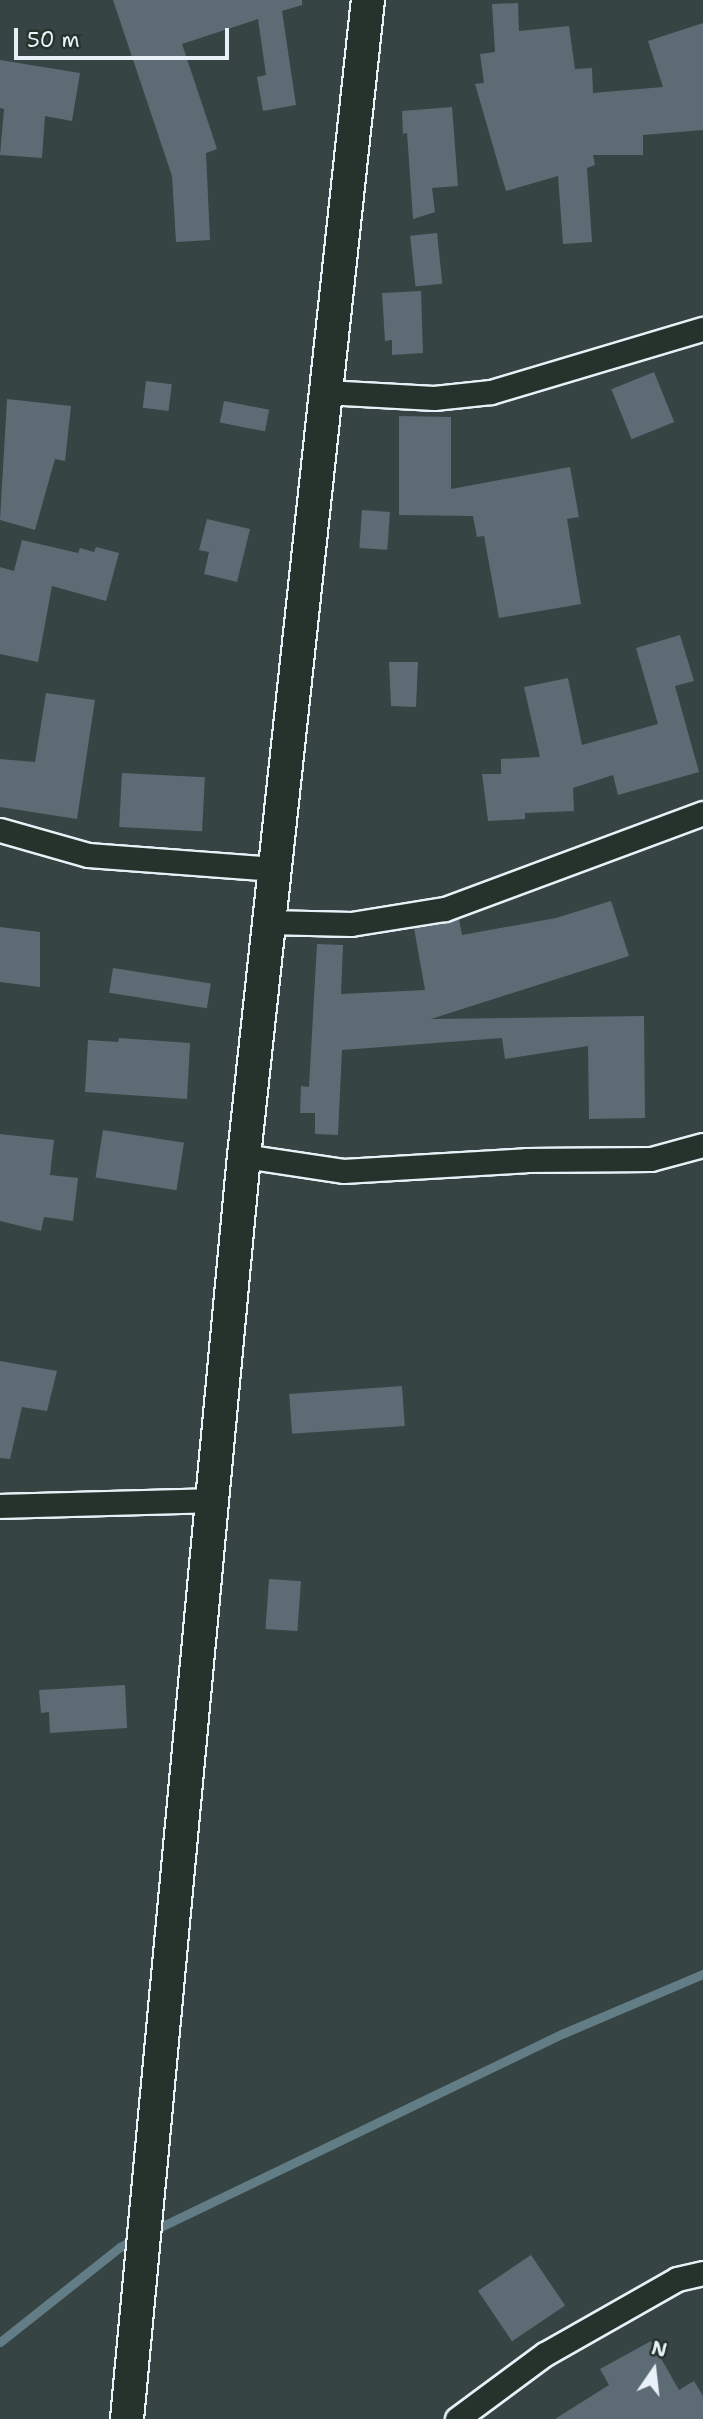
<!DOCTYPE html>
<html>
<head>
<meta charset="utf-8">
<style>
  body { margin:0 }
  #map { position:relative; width:703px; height:2419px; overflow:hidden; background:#364443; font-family:"Shantell Sans",sans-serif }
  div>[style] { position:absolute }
  .stream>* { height:9px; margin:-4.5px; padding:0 4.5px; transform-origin:4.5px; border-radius:4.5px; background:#627d86 }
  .building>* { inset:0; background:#5d6b75; transform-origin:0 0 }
  .roads { filter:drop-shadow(2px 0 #e8f1f8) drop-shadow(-2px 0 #e8f1f8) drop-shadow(0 2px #e8f1f8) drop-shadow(0 -2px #e8f1f8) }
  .minor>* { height:23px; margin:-11.5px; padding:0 11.5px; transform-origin:11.5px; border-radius:11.5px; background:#26332d }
  .secondary>* { height:32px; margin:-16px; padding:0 16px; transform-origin:16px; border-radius:16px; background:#26332d }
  span { translate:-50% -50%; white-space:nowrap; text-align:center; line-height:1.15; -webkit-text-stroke:7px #26332d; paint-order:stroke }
  .north { position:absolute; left:619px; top:2335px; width:70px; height:70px; -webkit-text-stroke:5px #26332d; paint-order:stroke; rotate:14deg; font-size:19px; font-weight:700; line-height:28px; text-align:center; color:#e8f1f8 }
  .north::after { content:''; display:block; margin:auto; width:24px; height:32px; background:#e8f1f8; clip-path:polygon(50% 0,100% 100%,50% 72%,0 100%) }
  .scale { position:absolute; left:14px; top:28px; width:215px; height:32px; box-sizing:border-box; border:4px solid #e8f1f8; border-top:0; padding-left:9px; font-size:21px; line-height:24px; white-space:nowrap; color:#e8f1f8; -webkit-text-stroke:5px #26332d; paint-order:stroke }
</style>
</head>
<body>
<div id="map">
  <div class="stream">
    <div style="left:150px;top:2232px;width:459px;rotate:-25.7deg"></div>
    <div style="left:564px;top:2033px;width:151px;rotate:-23deg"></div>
    <div style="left:0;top:2342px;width:153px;rotate:-38.4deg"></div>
    <div style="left:120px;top:2247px;width:19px;rotate:-28deg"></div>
  </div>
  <div class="building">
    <div style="clip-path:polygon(113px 0,302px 0,302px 5px,282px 11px,296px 105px,263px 111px,257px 77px,266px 75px,258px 19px,182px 44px,217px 149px,206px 153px,210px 240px,176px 242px,172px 176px)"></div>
    <div style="clip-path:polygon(518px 3px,519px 31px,569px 26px,575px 69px,592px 68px,593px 93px,663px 87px,648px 41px,703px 23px,703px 130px,643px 135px,643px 155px,593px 155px,595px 165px,587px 168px,592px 242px,563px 244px,558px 176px,506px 191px,475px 84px,484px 83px,480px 54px,495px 52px,492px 4px)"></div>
    <div style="clip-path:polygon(0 60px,80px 73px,72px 121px,45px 116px,42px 158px,0 155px,4px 109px,0 108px)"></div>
    <div style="clip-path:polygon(452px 107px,458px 186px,432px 188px,435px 212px,413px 219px,407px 133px,403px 134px,402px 111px)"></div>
    <div style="left:437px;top:233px;width:51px;height:27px;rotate:84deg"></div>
    <div style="clip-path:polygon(421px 291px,423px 353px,392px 355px,392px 340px,385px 341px,382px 293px)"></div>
    <div style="left:654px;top:372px;width:54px;height:46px;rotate:68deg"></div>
    <div style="left:146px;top:381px;width:26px;height:27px;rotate:7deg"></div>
    <div style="clip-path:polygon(7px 399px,71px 406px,65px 461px,55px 459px,35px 530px,0 520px)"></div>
    <div style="left:224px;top:401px;width:46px;height:22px;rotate:11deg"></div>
    <div style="clip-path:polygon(399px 416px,451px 417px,451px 489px,570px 467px,579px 517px,567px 519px,581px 604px,499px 618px,484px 536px,477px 537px,473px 516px,399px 515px)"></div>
    <div style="left:362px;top:510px;width:28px;height:38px;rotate:4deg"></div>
    <div style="clip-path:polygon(207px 519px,250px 529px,237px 582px,204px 574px,209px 552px,199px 550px)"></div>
    <div style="clip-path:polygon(22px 540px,78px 553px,80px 548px,94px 552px,96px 547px,119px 553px,106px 601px,52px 586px,38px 662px,0 654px,0 567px,14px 571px)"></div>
    <div style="clip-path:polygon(680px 635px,694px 681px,675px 686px,699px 772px,618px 795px,613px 775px,573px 788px,574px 811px,525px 813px,525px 819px,488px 821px,482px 774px,501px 774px,501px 759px,540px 757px,524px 687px,568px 678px,582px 745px,658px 724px,636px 648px)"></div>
    <div style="clip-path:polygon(389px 662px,418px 662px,416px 707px,391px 706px)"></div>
    <div style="clip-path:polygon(46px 693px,95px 700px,77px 819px,0 807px,0 759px,35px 762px)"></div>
    <div style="left:122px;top:773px;width:83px;height:54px;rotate:3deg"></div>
    <div style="clip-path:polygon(611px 901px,629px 956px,431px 1019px,644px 1016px,645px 1118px,589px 1119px,588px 1046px,505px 1059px,502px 1038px,342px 1050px,338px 1135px,315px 1134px,315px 1113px,300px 1113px,301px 1086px,309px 1087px,317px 944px,343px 945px,341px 994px,425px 990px,414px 928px,459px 919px,462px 935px,556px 918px)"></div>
    <div style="clip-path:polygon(0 927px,40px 932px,40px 987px,0 982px)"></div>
    <div style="left:113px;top:968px;width:99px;height:25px;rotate:9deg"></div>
    <div style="clip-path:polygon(119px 1038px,190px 1043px,187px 1099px,85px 1092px,88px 1040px,118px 1042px)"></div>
    <div style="left:103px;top:1130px;width:82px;height:48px;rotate:9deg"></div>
    <div style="clip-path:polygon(0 1134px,54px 1140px,50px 1175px,78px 1178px,73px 1221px,44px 1217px,41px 1231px,0 1221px)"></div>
    <div style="clip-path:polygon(0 1361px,57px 1371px,47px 1411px,22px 1407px,10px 1459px,0 1458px)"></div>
    <div style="left:402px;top:1386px;width:40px;height:113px;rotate:86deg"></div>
    <div style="left:269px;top:1579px;width:32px;height:50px;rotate:4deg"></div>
    <div style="clip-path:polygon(125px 1685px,127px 1728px,50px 1733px,49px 1712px,41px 1713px,39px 1690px)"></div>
    <div style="left:531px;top:2255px;width:61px;height:64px;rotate:56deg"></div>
    <div style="clip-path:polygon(651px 2341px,679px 2390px,694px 2381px,703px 2396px,703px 2419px,555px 2419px,609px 2385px,600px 2369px)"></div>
  </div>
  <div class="roads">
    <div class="minor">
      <div style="left:325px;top:392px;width:109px;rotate:3.2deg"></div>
      <div style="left:434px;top:398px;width:57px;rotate:-6deg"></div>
      <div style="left:491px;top:392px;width:221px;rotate:-16.6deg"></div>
      <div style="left:0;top:830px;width:91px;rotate:15.9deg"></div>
      <div style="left:88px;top:855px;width:187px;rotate:4.3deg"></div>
      <div style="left:268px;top:922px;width:83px;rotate:1.4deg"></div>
      <div style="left:351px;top:924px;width:95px;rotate:-9.1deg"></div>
      <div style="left:445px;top:909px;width:275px;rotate:-20.4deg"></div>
      <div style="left:244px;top:1156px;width:100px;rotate:8.6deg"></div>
      <div style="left:343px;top:1171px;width:183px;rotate:-3.4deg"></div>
      <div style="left:526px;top:1160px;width:125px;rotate:-0.5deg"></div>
      <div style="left:651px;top:1159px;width:54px;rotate:-15.1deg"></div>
      <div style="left:0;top:1506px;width:215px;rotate:-1.6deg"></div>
      <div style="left:457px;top:2419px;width:109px;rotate:-36.5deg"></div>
      <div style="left:545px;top:2354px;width:152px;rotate:-29.6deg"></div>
      <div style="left:677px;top:2279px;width:27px;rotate:-13deg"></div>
    </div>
    <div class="secondary">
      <div style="left:127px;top:2419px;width:1268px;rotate:-84.71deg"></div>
      <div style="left:244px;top:1156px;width:1163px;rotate:-83.88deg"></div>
    </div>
  </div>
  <div class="north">N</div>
  <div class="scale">50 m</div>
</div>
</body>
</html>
